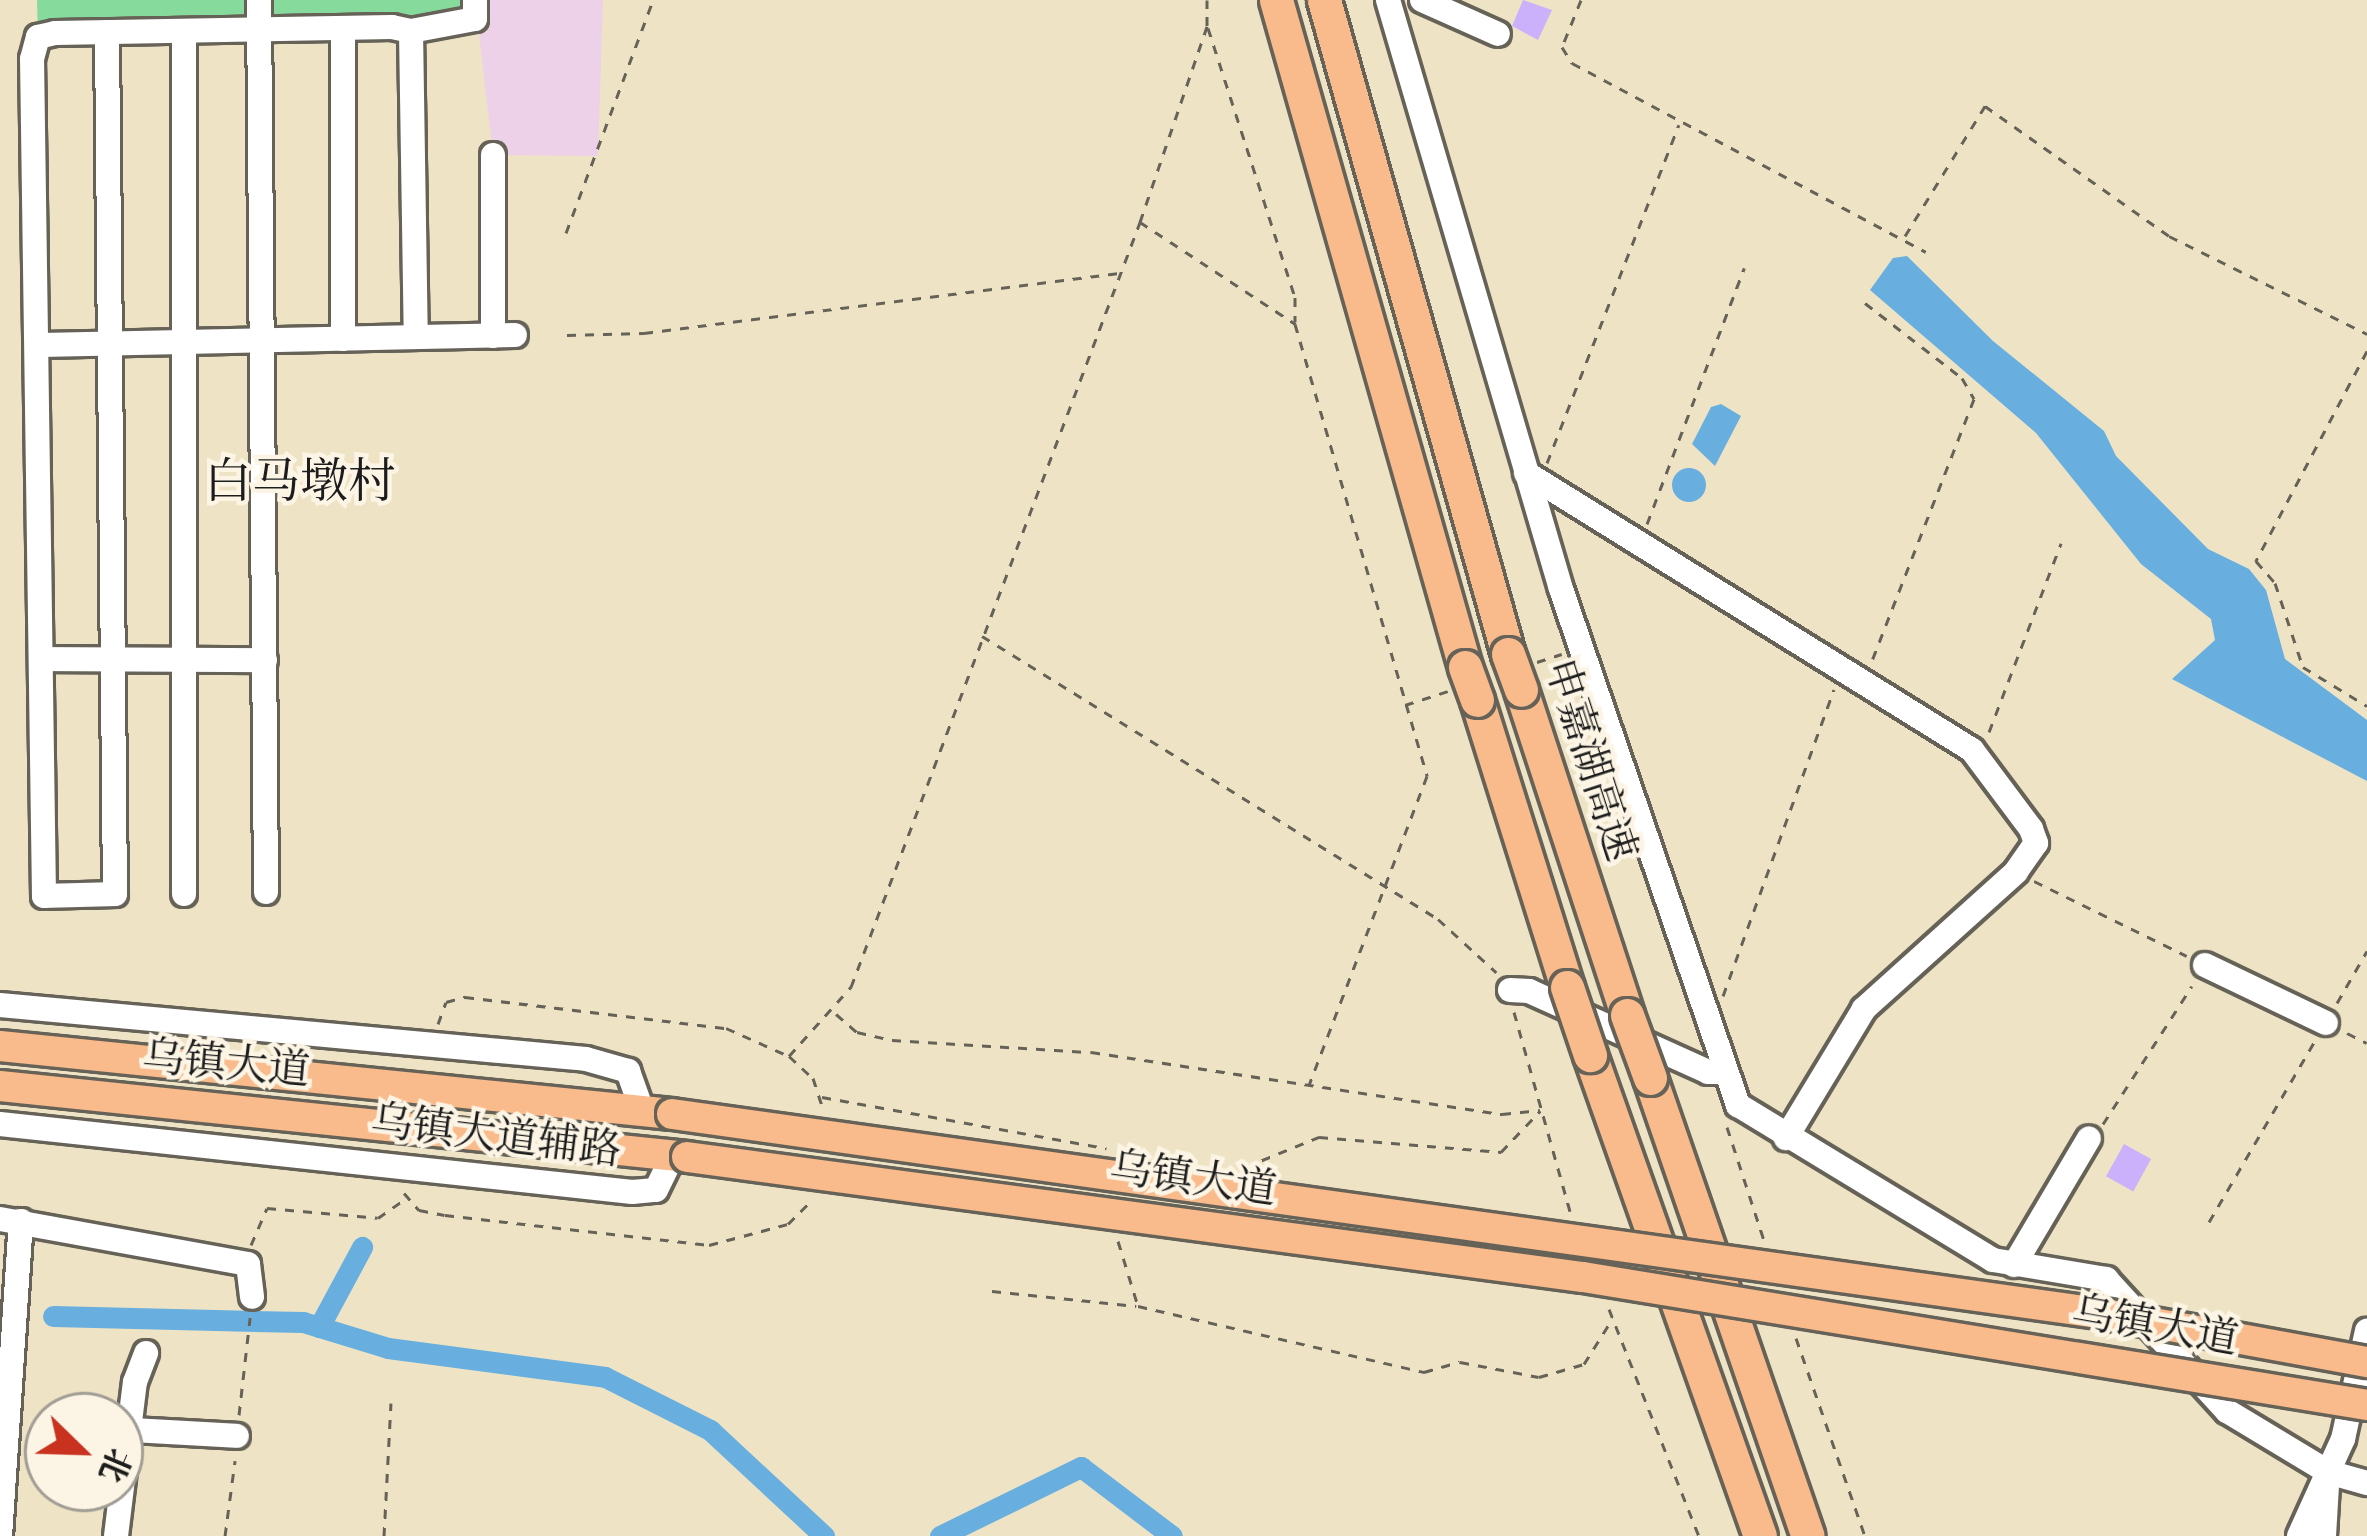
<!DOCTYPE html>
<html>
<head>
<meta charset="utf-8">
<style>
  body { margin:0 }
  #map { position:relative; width:2367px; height:1536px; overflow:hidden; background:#eee4c5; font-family:"IM FELL Double Pica","Noto Serif SC",serif }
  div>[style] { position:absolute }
  .built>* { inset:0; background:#ecd1e9 }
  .green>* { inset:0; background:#85da9c }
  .water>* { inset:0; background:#68afdf }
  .round { border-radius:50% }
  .canal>* { height:21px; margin:-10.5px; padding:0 10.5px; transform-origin:10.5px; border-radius:10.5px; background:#68afdf }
  .building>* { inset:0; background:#cbb0fb; transform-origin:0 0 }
  .path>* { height:3px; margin-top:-1.5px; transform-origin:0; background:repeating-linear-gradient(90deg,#666257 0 9px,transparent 0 18px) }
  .roads { filter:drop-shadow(3px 0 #666257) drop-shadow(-3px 0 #666257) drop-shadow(0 3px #666257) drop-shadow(0 -3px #666257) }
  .minor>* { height:24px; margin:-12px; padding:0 12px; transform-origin:12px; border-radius:12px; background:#fff }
  .major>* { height:30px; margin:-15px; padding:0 15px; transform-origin:15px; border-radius:15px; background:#fabb8c }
  .highway>* { height:33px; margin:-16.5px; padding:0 16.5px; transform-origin:16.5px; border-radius:16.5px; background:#fabb8c }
  .bridges { filter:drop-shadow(3px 0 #666257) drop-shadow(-3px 0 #666257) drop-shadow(0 3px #666257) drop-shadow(0 -3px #666257) }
  .major-bridge>* { height:30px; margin:-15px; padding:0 15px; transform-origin:15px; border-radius:15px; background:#fabb8c }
  .highway-bridge>* { height:33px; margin:-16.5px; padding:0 16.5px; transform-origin:16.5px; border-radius:16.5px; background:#fabb8c }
  span { translate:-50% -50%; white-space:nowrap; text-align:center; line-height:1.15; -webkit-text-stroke:9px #fcf5e5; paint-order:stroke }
  .street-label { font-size:42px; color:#1c1c1c }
  .quarter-label { font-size:48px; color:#1c1c1c }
  .north { position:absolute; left:24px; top:1392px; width:120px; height:120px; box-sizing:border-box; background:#fcf5e5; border:3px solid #a29e95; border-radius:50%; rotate:113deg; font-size:33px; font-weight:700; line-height:48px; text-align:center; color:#1c1c1c }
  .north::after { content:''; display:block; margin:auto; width:42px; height:54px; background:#c8321e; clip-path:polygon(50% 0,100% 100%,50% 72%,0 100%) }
</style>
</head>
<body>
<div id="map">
  <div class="built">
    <div style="clip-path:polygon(475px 0,603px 0,598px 156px,493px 155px)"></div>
  </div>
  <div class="green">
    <div style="clip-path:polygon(37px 0,475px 0,475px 19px,38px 37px)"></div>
  </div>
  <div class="water">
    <div style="clip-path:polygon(1907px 256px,1993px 341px,2104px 431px,2116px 456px,2208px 549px,2249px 569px,2266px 590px,2285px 659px,2367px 720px,2367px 781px,2172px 679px,2215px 640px,2211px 619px,2141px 564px,2036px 433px,1870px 290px,1893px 258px)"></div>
    <div style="clip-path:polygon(1721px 404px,1741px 416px,1715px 466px,1692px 444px,1711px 407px)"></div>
    <div class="round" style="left:1672px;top:468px;width:34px;height:34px"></div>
  </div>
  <div class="canal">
    <div style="left:53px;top:1316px;width:250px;rotate:1.4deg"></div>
    <div style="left:303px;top:1322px;width:89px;rotate:17deg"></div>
    <div style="left:388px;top:1348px;width:219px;rotate:7.6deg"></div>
    <div style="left:605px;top:1377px;width:118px;rotate:26.8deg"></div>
    <div style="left:710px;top:1430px;width:156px;rotate:42.9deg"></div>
    <div style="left:319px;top:1327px;width:91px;rotate:-61.7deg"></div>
    <div style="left:940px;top:1536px;width:157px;rotate:-26.1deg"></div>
    <div style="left:1081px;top:1467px;width:114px;rotate:37.2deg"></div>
  </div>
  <div class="building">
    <div style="clip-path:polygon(1523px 0,1552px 10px,1538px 40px,1512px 26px)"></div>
    <div style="left:2124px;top:1144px;width:31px;height:37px;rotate:29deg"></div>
  </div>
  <div class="path">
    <div style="left:1581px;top:0;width:51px;rotate:112deg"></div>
    <div style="left:1562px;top:47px;width:19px;rotate:58deg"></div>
    <div style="left:1572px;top:63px;width:401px;rotate:28.1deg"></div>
    <div style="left:1208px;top:28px;width:283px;rotate:72.1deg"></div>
    <div style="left:1295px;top:297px;width:25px;rotate:90deg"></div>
    <div style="left:1140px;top:222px;width:186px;rotate:33.3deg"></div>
    <div style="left:1295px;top:324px;width:471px;rotate:73.7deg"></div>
    <div style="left:1427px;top:776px;width:331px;rotate:110.9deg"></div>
    <div style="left:566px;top:233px;width:249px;rotate:-69.5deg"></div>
    <div style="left:1905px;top:236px;width:153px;rotate:-58.4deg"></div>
    <div style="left:1985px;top:106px;width:225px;rotate:35.2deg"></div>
    <div style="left:2169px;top:236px;width:221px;rotate:26.3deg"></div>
    <div style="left:1865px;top:303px;width:123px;rotate:37.7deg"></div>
    <div style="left:1962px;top:378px;width:24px;rotate:60deg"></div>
    <div style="left:1974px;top:399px;width:280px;rotate:111.3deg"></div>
    <div style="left:567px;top:335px;width:77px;rotate:-1.5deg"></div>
    <div style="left:644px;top:333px;width:479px;rotate:-7.2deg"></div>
    <div style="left:2367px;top:351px;width:238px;rotate:117.9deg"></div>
    <div style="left:2256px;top:561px;width:29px;rotate:49deg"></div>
    <div style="left:2275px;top:583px;width:89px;rotate:71.6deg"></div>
    <div style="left:2303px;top:667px;width:75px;rotate:31.4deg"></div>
    <div style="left:1547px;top:463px;width:363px;rotate:-68.7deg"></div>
    <div style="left:1647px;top:524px;width:274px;rotate:-69.2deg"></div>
    <div style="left:982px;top:636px;width:537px;rotate:31.82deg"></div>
    <div style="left:1438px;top:919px;width:79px;rotate:42.4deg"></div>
    <div style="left:1537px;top:662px;width:26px;rotate:-18deg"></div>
    <div style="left:1405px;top:705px;width:45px;rotate:-18deg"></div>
    <div style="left:1989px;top:732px;width:202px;rotate:-69.1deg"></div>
    <div style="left:2034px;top:881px;width:170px;rotate:26.1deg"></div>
    <div style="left:1723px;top:996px;width:326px;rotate:-70.1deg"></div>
    <div style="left:2337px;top:1003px;width:60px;rotate:-60deg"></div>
    <div style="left:1514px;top:1012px;width:207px;rotate:74.3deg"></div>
    <div style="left:836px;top:1014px;width:28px;rotate:41deg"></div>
    <div style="left:857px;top:1032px;width:36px;rotate:13deg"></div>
    <div style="left:892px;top:1040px;width:199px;rotate:3.5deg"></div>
    <div style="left:1091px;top:1052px;width:416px;rotate:8.6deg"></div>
    <div style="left:1502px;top:1114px;width:38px;rotate:-6deg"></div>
    <div style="left:438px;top:1024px;width:23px;rotate:-70deg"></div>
    <div style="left:446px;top:1002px;width:20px;rotate:-15deg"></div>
    <div style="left:465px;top:997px;width:263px;rotate:6.8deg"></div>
    <div style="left:726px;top:1028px;width:69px;rotate:24deg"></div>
    <div style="left:789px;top:1056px;width:33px;rotate:43deg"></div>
    <div style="left:813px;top:1078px;width:32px;rotate:72deg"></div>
    <div style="left:2347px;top:1033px;width:22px;rotate:27deg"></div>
    <div style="left:789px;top:1056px;width:93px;rotate:-48.1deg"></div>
    <div style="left:851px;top:987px;width:818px;rotate:-69.3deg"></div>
    <div style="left:1140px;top:222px;width:207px;rotate:-71.1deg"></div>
    <div style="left:1207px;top:26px;width:26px;rotate:-90deg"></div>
    <div style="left:822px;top:1097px;width:289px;rotate:10.2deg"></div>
    <div style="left:2103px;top:1124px;width:164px;rotate:-57.2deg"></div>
    <div style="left:1727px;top:1127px;width:122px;rotate:71.9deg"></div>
    <div style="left:1245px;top:1167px;width:80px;rotate:-22.1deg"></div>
    <div style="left:1319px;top:1137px;width:183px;rotate:4.7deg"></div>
    <div style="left:1501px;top:1152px;width:57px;rotate:-46.4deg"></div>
    <div style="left:404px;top:1193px;width:23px;rotate:49deg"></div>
    <div style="left:419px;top:1210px;width:26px;rotate:11deg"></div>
    <div style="left:445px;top:1215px;width:266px;rotate:6.5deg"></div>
    <div style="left:709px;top:1245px;width:82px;rotate:-14.9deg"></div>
    <div style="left:788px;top:1224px;width:34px;rotate:-45deg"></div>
    <div style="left:2209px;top:1222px;width:208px;rotate:-59.7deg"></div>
    <div style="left:1118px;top:1241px;width:68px;rotate:72.9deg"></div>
    <div style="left:1138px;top:1306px;width:294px;rotate:13deg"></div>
    <div style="left:1424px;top:1372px;width:37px;rotate:-16deg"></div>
    <div style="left:1460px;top:1362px;width:80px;rotate:10.8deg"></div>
    <div style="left:1539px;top:1377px;width:47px;rotate:-16.1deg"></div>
    <div style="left:1584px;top:1364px;width:54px;rotate:-57.8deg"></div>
    <div style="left:251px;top:1245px;width:40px;rotate:-66.6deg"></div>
    <div style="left:267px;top:1208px;width:111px;rotate:5.1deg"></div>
    <div style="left:378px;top:1218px;width:32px;rotate:-35deg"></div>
    <div style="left:992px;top:1291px;width:145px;rotate:5.9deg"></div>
    <div style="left:1609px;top:1309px;width:244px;rotate:68.4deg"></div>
    <div style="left:1796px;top:1338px;width:210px;rotate:70.8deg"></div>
    <div style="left:239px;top:1415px;width:98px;rotate:-83.5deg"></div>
    <div style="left:225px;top:1536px;width:76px;rotate:-82.4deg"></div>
    <div style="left:384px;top:1536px;width:133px;rotate:-87deg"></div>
  </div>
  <div class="roads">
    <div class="minor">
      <div style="left:259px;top:0;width:892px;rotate:89.55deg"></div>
      <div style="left:1388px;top:0;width:614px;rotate:73.63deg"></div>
      <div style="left:1561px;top:589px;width:546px;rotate:71.07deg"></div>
      <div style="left:1738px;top:1105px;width:298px;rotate:31.3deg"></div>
      <div style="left:1993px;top:1260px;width:115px;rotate:9.5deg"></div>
      <div style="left:2106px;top:1279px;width:179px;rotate:47.5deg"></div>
      <div style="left:2227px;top:1411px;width:118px;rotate:31.1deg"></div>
      <div style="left:2328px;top:1472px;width:41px;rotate:15.8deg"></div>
      <div style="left:1422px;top:0;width:83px;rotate:24.1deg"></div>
      <div style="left:343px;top:28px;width:311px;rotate:90deg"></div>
      <div style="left:411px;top:31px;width:65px;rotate:-10.6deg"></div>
      <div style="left:475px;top:19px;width:19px;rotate:-90deg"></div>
      <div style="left:107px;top:32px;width:862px;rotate:89.47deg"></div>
      <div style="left:115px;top:894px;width:71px;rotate:178.4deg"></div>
      <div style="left:44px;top:896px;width:837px;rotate:-90.82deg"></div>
      <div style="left:32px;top:59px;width:23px;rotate:-75deg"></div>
      <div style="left:38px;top:37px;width:17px;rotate:-13deg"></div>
      <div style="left:55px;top:33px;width:337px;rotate:-1deg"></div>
      <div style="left:392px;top:27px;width:19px;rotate:12deg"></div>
      <div style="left:411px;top:31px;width:306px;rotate:89.1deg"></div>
      <div style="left:493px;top:155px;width:181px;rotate:90deg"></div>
      <div style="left:41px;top:345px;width:474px;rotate:-1.2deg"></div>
      <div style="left:1526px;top:473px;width:525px;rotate:31.84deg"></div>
      <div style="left:1972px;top:750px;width:99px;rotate:53.2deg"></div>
      <div style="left:2031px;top:829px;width:15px;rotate:70deg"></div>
      <div style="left:2036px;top:843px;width:35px;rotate:125deg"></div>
      <div style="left:2016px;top:872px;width:205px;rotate:138deg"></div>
      <div style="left:1864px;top:1009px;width:151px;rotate:121.2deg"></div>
      <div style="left:42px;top:659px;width:223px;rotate:0.3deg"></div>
      <div style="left:184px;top:894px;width:863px;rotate:-90deg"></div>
      <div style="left:2205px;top:965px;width:134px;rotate:25.6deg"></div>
      <div style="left:1510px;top:990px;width:19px;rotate:3deg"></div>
      <div style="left:1529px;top:991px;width:196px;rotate:24.3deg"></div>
      <div style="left:1708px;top:1072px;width:18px"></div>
      <div style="left:0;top:1005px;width:588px;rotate:5.26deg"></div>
      <div style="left:586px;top:1059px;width:44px;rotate:15.9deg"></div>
      <div style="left:628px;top:1071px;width:41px;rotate:70.3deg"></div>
      <div style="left:0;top:1124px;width:636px;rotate:6.14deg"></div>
      <div style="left:632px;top:1192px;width:24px;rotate:-5deg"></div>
      <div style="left:656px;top:1190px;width:39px;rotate:-64deg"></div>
      <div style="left:0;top:1219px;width:252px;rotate:10.3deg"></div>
      <div style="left:248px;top:1264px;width:33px;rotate:83deg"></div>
      <div style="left:2014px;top:1265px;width:147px;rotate:-59.4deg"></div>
      <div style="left:131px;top:1430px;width:106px;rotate:3.2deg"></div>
      <div style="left:0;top:1536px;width:316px;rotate:-86.2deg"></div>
      <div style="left:116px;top:1536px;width:155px;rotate:-83deg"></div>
      <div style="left:135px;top:1382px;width:31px;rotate:-69deg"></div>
      <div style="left:2299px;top:1536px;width:107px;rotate:-65.6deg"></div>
      <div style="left:2343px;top:1439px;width:111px;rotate:-77.5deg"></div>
      <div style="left:2324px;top:1536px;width:50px;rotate:-86.6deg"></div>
    </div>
    <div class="major">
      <div style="left:0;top:1046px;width:675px;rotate:5.78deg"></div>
      <div style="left:0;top:1086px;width:691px;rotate:5.9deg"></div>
    </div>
    <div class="highway">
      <div style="left:1276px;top:0;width:693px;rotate:74.18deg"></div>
      <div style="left:1324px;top:0;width:679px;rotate:74.29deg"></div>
      <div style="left:1521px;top:690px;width:342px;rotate:71.9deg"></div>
      <div style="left:1477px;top:700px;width:301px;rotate:72.6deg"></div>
      <div style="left:1590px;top:1055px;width:510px;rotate:70.54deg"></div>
      <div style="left:1650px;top:1078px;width:484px;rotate:71deg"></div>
    </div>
  </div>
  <div class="bridges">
    <div class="major-bridge">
      <div style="left:672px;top:1114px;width:1441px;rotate:7.94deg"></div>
      <div style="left:2099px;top:1313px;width:272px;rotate:10.4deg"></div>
      <div style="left:687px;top:1157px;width:904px;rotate:7.63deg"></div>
      <div style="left:1583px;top:1277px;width:794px;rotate:9.27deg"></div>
    </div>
    <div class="highway-bridge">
      <div style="left:1508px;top:654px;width:38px;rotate:70deg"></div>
      <div style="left:1465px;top:667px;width:35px;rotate:70deg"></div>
      <div style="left:1567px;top:987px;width:72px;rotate:71.3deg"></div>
      <div style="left:1627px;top:1015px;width:67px;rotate:69.9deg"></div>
    </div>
  </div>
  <div class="street-label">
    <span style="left:1590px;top:760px;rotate:72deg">申嘉湖高速</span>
    <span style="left:226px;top:1064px;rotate:5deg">乌镇大道</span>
    <span style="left:496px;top:1136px;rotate:7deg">乌镇大道辅路</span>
    <span style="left:1193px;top:1179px;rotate:8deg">乌镇大道</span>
    <span style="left:2155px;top:1326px;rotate:10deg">乌镇大道</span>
  </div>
  <div class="quarter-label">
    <span style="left:300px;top:483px">白马墩村</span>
  </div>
  <div class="north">北</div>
</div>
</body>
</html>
